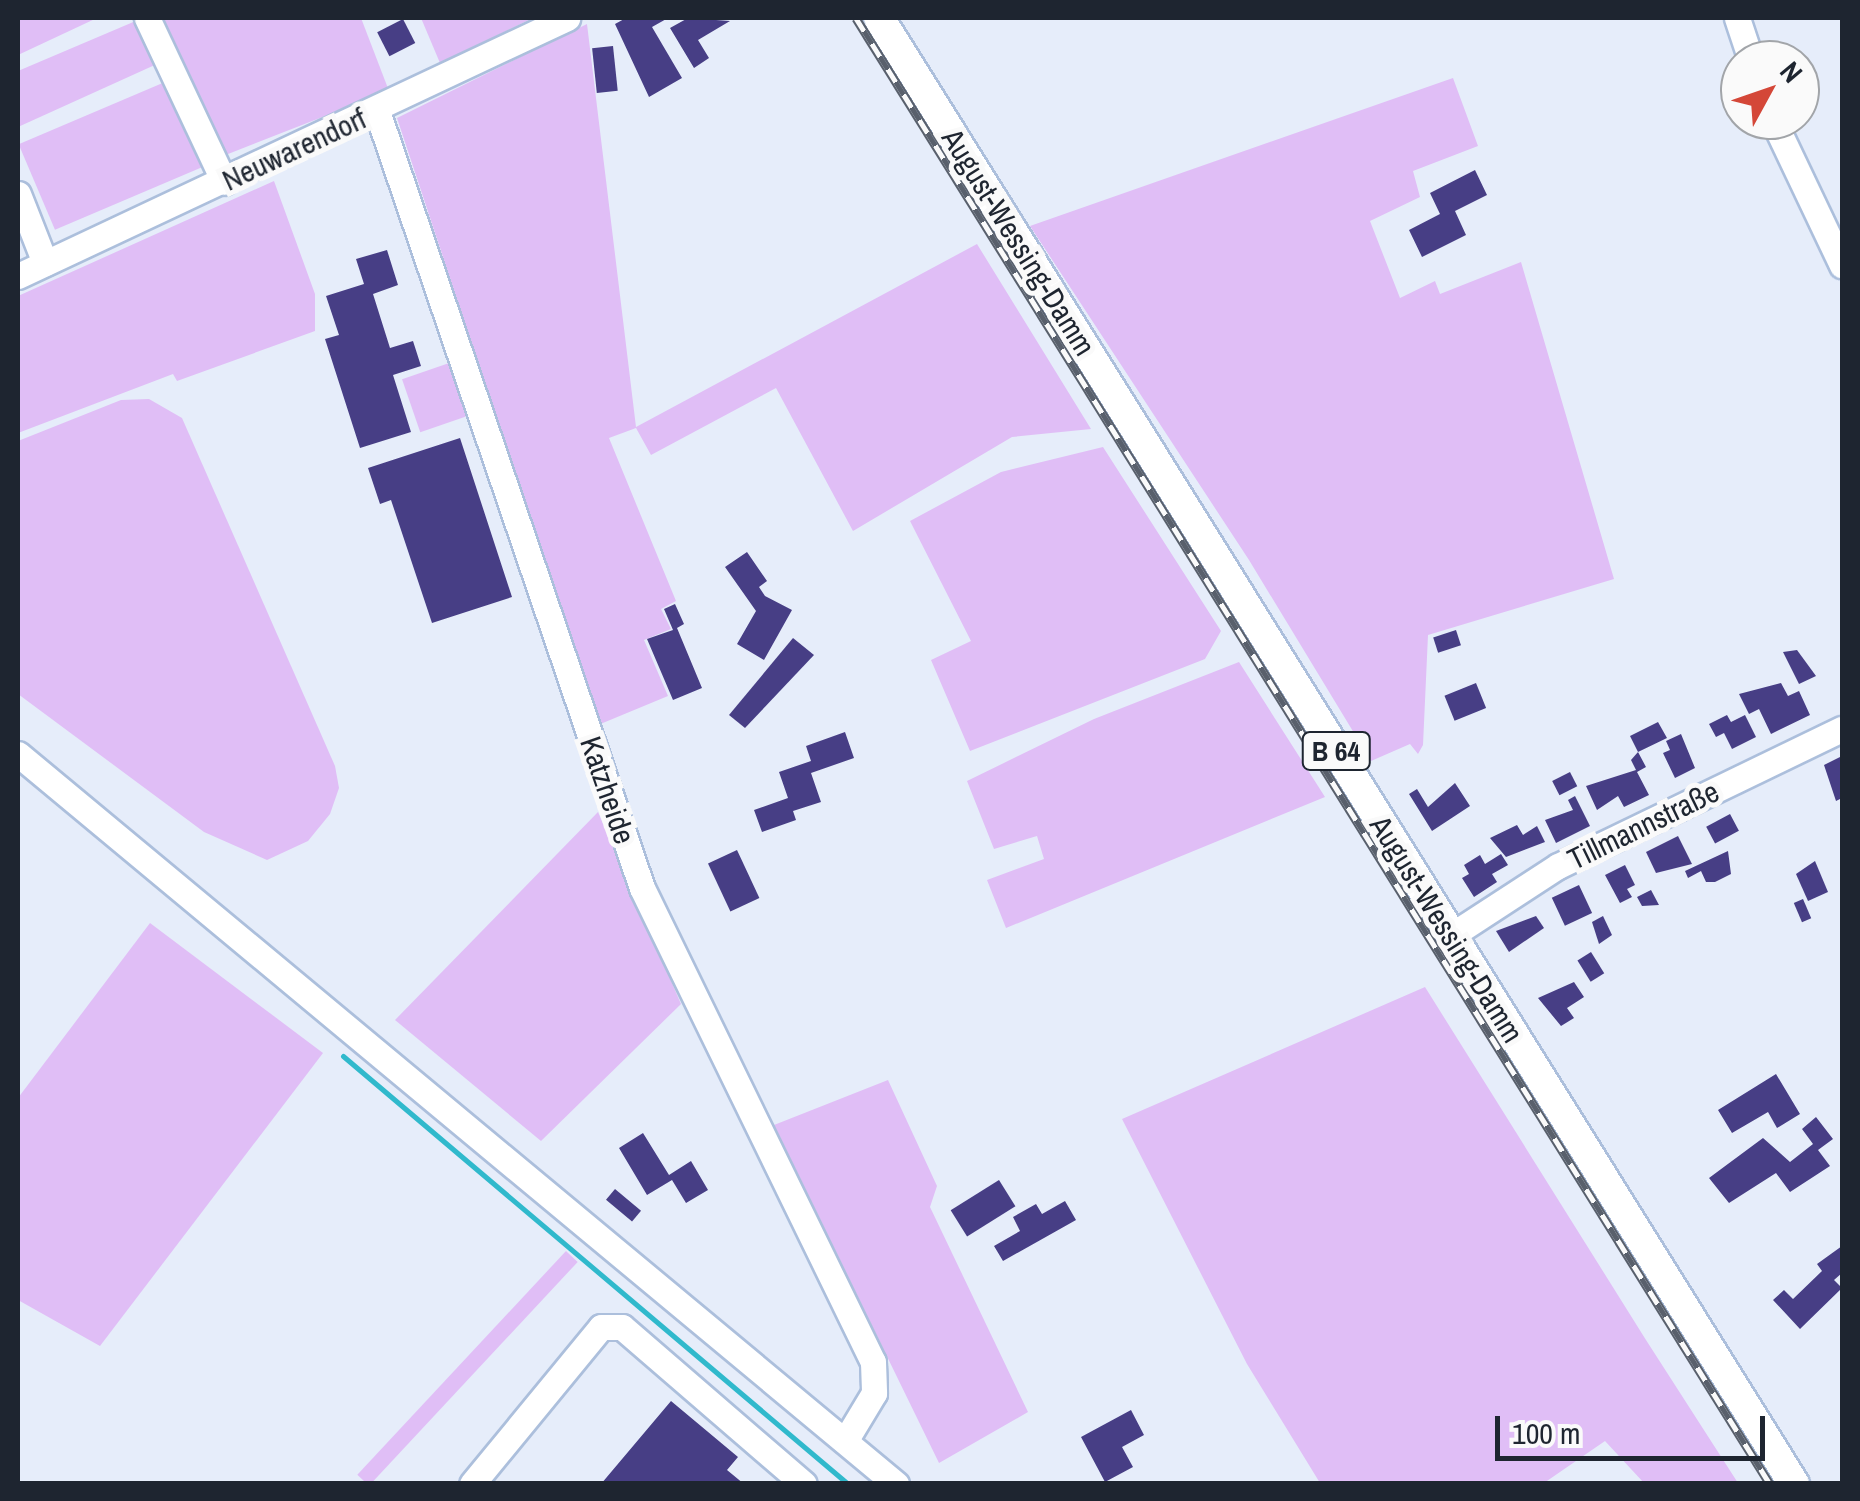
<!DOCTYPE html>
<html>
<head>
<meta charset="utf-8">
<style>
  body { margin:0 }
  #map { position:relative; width:1860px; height:1501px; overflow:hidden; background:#e6edfa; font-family:"Archivo Narrow",sans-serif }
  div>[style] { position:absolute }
  .green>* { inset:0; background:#e0bef6; transform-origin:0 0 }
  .stream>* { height:5px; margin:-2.5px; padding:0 2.5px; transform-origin:2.5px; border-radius:2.5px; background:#30b9cc }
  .building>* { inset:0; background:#473e85; transform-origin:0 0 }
  .roads { filter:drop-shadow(2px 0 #acbfdc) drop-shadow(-2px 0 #acbfdc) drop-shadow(0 2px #acbfdc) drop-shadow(0 -2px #acbfdc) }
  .minor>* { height:25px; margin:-12.5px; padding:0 12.5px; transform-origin:12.5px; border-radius:12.5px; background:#fff }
  .major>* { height:30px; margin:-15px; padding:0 15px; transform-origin:15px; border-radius:15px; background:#fff }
  .rail>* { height:9px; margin-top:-4.5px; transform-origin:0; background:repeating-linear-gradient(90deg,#fafafa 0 15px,#59606c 0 30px); box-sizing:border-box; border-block:2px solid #59606c }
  span { translate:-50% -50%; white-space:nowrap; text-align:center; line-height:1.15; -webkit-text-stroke:10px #fafafa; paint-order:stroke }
  .shield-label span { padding:2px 8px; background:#fafafa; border:2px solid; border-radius:8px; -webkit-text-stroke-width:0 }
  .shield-label { font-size:28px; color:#1e2530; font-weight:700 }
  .street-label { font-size:30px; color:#1e2530 }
  .frame { position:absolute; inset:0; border:20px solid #1e2530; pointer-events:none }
  .north { position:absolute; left:1720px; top:40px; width:100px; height:100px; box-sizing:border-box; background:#fafafa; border:2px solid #a2a5a9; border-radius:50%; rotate:50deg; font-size:28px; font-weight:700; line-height:40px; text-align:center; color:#1e2530 }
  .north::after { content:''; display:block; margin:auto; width:35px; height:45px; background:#d44738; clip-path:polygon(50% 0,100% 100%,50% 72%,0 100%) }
  .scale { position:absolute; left:1495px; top:1416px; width:270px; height:45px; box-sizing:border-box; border:5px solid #1e2530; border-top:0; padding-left:12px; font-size:30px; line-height:35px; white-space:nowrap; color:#1e2530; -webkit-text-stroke:8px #fafafa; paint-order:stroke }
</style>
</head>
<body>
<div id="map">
  <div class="green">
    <div style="clip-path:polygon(18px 18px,97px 18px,18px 55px)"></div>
    <div style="clip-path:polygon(158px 18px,361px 18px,389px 91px,223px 156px)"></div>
    <div style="clip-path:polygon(421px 18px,533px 18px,440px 63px)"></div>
    <div style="clip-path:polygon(138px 20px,157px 64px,18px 127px,18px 71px)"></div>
    <div style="clip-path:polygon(587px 24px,636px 427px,977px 244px,1091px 429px,1012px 437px,853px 531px,776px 388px,651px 455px,636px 428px,609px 438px,676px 601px,661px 609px,671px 629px,644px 640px,668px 696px,598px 725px,397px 118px)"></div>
    <div style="clip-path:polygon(1453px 78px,1478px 146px,1413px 171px,1420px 197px,1370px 221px,1400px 298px,1435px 281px,1440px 294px,1521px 262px,1614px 579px,1428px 635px,1423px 745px,1418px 754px,1410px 744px,1371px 761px,1249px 560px,1030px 226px)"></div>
    <div style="left:165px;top:82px;width:93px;height:159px;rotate:67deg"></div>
    <div style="clip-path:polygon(274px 181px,315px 294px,315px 331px,177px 381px,173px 374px,18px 433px,18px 296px)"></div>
    <div style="left:455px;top:361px;width:56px;height:56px;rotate:71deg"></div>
    <div style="clip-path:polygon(149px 399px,182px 418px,335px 766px,339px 788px,330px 814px,308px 841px,267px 860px,204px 832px,18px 694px,18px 441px,121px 400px)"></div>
    <div style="clip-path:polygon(1103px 447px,1221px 631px,1205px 659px,970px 751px,931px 660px,971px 641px,910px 521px,1001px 472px)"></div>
    <div style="clip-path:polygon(1239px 662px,1325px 797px,1006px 928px,987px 880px,1044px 859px,1037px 836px,994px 849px,967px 781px,1094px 719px)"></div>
    <div style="clip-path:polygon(598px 812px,681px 1004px,541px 1141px,395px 1020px)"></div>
    <div style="clip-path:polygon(150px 923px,323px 1053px,100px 1346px,18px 1300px,18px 1098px)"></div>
    <div style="clip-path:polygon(1425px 987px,1646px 1340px,1738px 1483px,1644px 1483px,1605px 1441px,1544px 1483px,1320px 1483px,1247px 1364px,1122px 1119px)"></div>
    <div style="clip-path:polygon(888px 1080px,937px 1186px,930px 1207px,1028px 1412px,939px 1463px,774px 1125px)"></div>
    <div style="left:566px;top:1251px;width:16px;height:306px;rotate:43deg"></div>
  </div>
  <div class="stream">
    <div style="left:343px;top:1056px;width:662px;rotate:40.28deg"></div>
  </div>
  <div class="building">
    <div style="clip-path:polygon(626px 18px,668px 18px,652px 27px,682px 78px,649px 97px,615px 24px)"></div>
    <div style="clip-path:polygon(688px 18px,730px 21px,698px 40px,709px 58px,694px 68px,670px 28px)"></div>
    <div style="left:403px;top:19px;width:27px;height:29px;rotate:63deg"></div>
    <div style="left:613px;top:46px;width:45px;height:21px;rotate:84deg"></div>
    <div style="clip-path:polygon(1475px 170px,1487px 195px,1455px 211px,1466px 235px,1422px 257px,1409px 230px,1440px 214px,1430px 193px)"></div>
    <div style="clip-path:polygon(387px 250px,398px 285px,373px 294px,390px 348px,413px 341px,421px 366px,393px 375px,411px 432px,360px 448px,325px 339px,339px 335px,326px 296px,364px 284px,356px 259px)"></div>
    <div style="clip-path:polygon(460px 438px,512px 597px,432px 623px,391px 500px,380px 504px,368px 468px)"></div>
    <div style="clip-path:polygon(747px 552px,767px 581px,759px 587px,765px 596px,792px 610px,764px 660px,737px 644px,756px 611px,725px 567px)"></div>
    <div style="clip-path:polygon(675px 604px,684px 624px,677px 628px,702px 688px,673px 700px,647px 639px,673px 630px,664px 609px)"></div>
    <div style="left:1456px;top:630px;width:16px;height:24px;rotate:72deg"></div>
    <div style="clip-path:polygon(793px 638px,814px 655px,745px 728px,729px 715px)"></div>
    <div style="clip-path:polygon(1797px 650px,1816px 676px,1799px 684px,1783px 652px)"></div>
    <div style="left:1476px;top:683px;width:27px;height:34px;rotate:68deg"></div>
    <div style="clip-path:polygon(1781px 683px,1788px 696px,1799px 691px,1810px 715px,1771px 734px,1759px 709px,1749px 714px,1739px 694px)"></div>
    <div style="clip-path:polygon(1727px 715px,1731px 722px,1745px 715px,1756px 737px,1732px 749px,1724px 733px,1716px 737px,1709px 724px)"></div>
    <div style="clip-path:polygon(1658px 722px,1667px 738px,1638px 752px,1646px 767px,1637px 772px,1649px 795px,1624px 807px,1618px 796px,1597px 810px,1586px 786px,1636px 770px,1631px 760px,1638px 752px,1630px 736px)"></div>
    <div style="clip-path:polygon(845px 732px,854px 758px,811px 773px,821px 802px,793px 811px,796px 820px,762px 832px,754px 810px,788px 798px,779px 772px,811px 761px,806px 746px)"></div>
    <div style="clip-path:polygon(1681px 734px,1695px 768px,1675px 778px,1663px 753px,1670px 750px,1666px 741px)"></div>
    <div style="clip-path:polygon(1842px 756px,1842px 798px,1836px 801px,1824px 765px)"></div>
    <div style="left:1570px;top:772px;width:16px;height:20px;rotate:63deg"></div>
    <div style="clip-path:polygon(1455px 783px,1470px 806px,1432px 831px,1409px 794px,1417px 789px,1428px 807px)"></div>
    <div style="clip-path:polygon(1575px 796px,1590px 826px,1556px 843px,1545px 820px,1573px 810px,1568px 800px)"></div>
    <div style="left:1730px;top:814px;width:19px;height:27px;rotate:62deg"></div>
    <div style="clip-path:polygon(1517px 825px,1523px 835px,1537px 826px,1545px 842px,1506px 857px,1490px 838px)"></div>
    <div style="clip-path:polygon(1678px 836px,1692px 864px,1656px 873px,1646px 852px)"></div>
    <div style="left:737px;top:850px;width:53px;height:32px;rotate:65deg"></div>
    <div style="clip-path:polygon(1728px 851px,1731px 874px,1715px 882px,1706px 882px,1701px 871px,1688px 878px,1685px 871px)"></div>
    <div style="clip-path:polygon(1501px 854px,1508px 865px,1492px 874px,1497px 882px,1474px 897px,1462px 878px,1469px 874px,1464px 865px,1480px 855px,1485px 864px)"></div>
    <div style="clip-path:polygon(1815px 861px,1828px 892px,1808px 901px,1796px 874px)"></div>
    <div style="clip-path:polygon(1625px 865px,1635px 885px,1627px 889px,1632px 897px,1620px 903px,1605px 875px)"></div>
    <div style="left:1579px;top:885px;width:31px;height:30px;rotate:65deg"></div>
    <div style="clip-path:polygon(1651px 890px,1659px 905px,1642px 906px,1637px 897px)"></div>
    <div style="left:1803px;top:899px;width:21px;height:10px;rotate:67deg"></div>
    <div style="clip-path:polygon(1536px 916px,1544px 928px,1509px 952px,1496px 931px)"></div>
    <div style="clip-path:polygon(1603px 916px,1612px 935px,1599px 944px,1592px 922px)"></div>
    <div style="left:1591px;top:952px;width:25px;height:16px;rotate:58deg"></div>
    <div style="clip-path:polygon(1574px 982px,1584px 997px,1567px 1008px,1574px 1018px,1561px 1026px,1538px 998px)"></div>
    <div style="clip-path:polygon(1776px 1074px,1800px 1114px,1777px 1128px,1768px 1112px,1732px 1133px,1718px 1110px)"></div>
    <div style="clip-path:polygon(1816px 1117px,1833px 1139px,1818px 1150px,1830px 1166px,1790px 1192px,1776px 1173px,1729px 1203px,1709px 1178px,1763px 1138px,1790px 1162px,1813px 1144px,1802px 1129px)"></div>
    <div style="clip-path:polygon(643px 1133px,669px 1175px,691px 1161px,708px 1190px,686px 1203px,672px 1180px,647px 1195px,619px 1148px)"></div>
    <div style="left:999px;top:1180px;width:31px;height:57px;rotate:58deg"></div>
    <div style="left:615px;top:1189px;width:34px;height:14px;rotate:40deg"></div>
    <div style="clip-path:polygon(1065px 1201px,1076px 1220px,1003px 1261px,994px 1246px,1020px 1231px,1013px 1217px,1036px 1204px,1042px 1214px)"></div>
    <div style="clip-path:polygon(1842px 1246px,1842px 1273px,1834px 1280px,1842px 1288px,1800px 1329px,1773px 1300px,1784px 1290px,1793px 1299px,1822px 1271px,1817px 1264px)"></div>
    <div style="clip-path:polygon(671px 1401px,738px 1457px,727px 1470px,744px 1484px,601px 1484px)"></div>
    <div style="clip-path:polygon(1131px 1410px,1144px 1435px,1122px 1447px,1133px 1467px,1105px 1482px,1081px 1437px)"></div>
  </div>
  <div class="roads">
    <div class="minor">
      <div style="left:147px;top:18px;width:181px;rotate:64.8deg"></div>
      <div style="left:1737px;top:18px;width:44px;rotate:71.6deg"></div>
      <div style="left:377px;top:111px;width:821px;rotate:71.17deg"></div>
      <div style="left:642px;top:888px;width:527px;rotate:64.02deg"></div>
      <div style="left:873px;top:1362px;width:31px;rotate:88deg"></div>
      <div style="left:874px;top:1393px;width:56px;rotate:121.1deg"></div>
      <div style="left:1773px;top:120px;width:161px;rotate:64.6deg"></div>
      <div style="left:18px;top:194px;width:74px;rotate:68.6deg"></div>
      <div style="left:18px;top:276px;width:607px;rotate:-25.17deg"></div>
      <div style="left:18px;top:754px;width:1142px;rotate:39.74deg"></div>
      <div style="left:1452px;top:935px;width:126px;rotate:-33.1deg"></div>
      <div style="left:1558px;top:866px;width:315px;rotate:-25.8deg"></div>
      <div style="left:472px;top:1484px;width:203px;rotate:-50.6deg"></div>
      <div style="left:601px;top:1327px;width:21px"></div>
      <div style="left:622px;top:1327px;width:240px;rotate:40.8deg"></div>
    </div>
    <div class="major">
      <div style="left:879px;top:18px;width:1728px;rotate:58.03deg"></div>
    </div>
  </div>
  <div class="rail">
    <div style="left:856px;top:18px;width:1728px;rotate:58.06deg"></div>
  </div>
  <div class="shield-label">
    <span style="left:1336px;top:751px">B 64</span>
  </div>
  <div class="street-label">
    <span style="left:294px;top:149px;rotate:-25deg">Neuwarendorf</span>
    <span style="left:1019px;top:242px;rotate:58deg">August-Wessing-Damm</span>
    <span style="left:608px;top:790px;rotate:71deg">Katzheide</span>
    <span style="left:1643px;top:825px;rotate:-26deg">Tillmannstraße</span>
    <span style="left:1447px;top:929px;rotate:58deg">August-Wessing-Damm</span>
  </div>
  <div class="frame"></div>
  <div class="north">N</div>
  <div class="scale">100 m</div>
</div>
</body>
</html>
